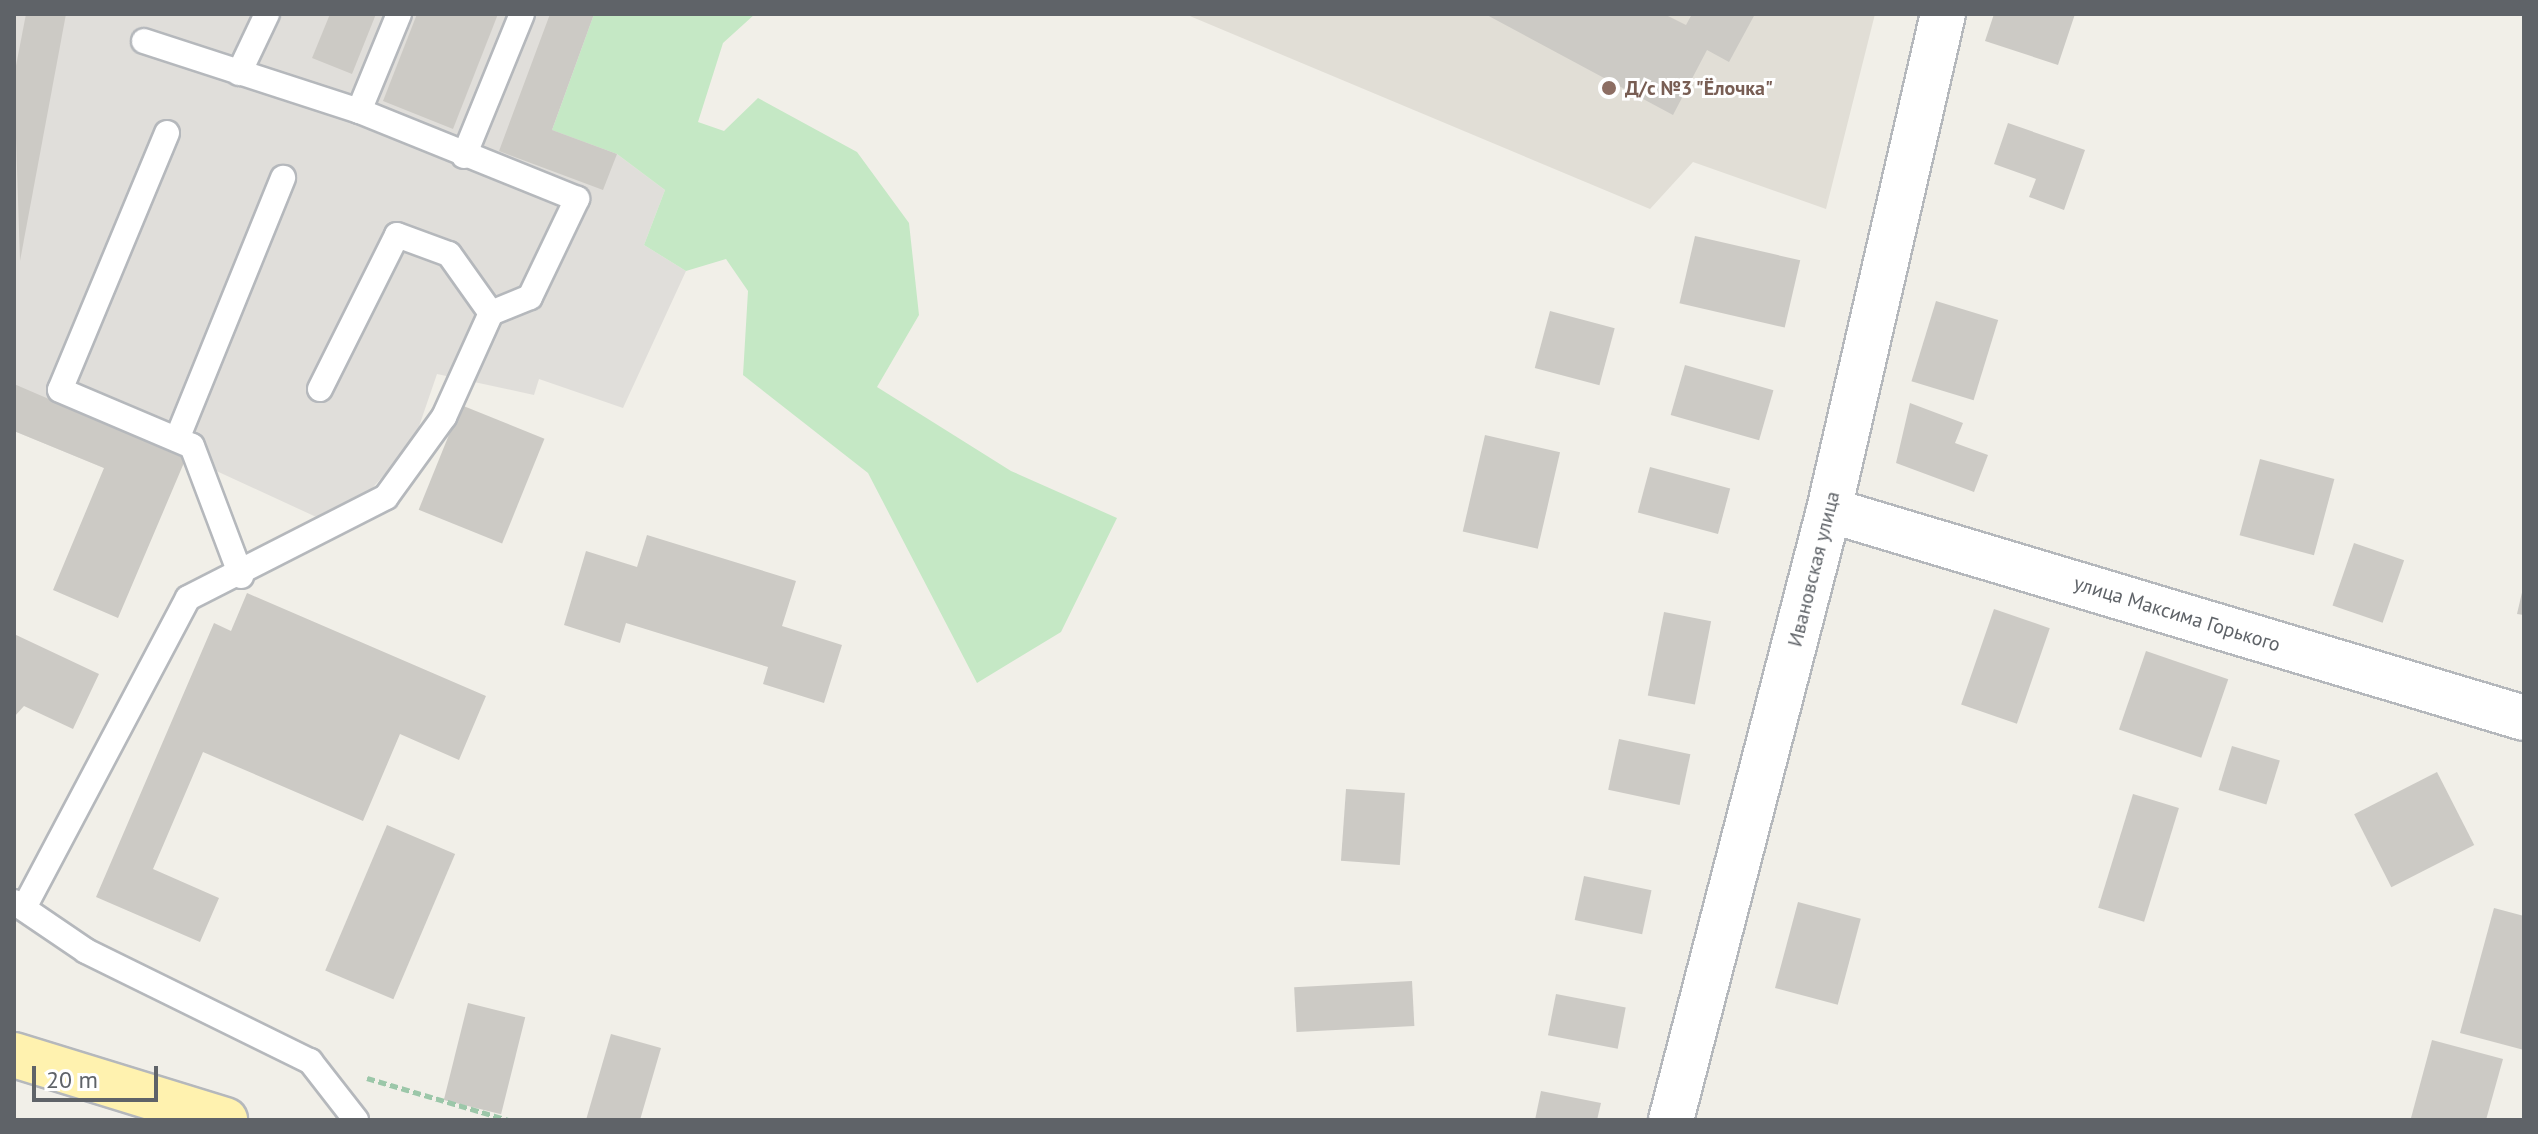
<!DOCTYPE html>
<html>
<head>
<meta charset="utf-8">
<style>
  body { margin:0 }
  #map { position:relative; width:2538px; height:1134px; overflow:hidden; background:#f1efe8; font-family:"PT Sans",sans-serif }
  div>[style] { position:absolute }
  .industrial>* { inset:0; background:#e0deda }
  .education>* { inset:0; background:#e1ded6 }
  .green>* { inset:0; background:#c5e8c5 }
  .building>* { inset:0; background:#cccac5; transform-origin:0 0 }
  .path>* { height:5px; margin-top:-2.5px; transform-origin:0; background:repeating-linear-gradient(90deg,#9cc7a9 0 8px,transparent 0 12px) }
  .roads { filter:drop-shadow(2px 0 #b5b8bc) drop-shadow(-2px 0 #b5b8bc) drop-shadow(0 2px #b5b8bc) drop-shadow(0 -2px #b5b8bc) }
  .service>* { height:24px; margin:-12px; padding:0 12px; transform-origin:12px; border-radius:12px; background:#fff }
  .minor>* { height:44px; margin:-22px; padding:0 22px; transform-origin:22px; border-radius:22px; background:#fff }
  .primary>* { height:44px; margin:-22px; padding:0 22px; transform-origin:22px; border-radius:22px; background:#fff2af }
  .dots>* { width:22px; height:22px; translate:-50% -50%; box-sizing:border-box; border:4px solid #fff; border-radius:50% }
  span { translate:-50% -50%; white-space:nowrap; text-align:center; line-height:1.15; -webkit-text-stroke:6px #fff; paint-order:stroke }
  .education-label { font-size:20px; color:#785e54; font-weight:700 }
  .left { translate:0 -50%; text-align:left }
  .street-label { font-size:20px; color:#5f6368 }
  .frame { position:absolute; inset:0; border:16px solid #5f6368; pointer-events:none }
  .scale { position:absolute; left:32px; top:1066px; width:126px; height:36px; box-sizing:border-box; border:4px solid #5f6368; border-top:0; padding-left:10px; font-size:24px; line-height:28px; white-space:nowrap; color:#5f6368; -webkit-text-stroke:6px #fff; paint-order:stroke }
</style>
</head>
<body>
<div id="map">
  <div class="industrial">
    <div style="clip-path:polygon(14px 14px,594px 14px,552px 129px,617px 154px,665px 190px,644px 245px,686px 271px,623px 408px,539px 379px,534px 395px,437px 374px,414px 441px,338px 527px,121px 427px,104px 468px,14px 431px)"></div>
  </div>
  <div class="education">
    <div style="clip-path:polygon(1185px 14px,1875px 14px,1826px 209px,1693px 162px,1650px 209px)"></div>
  </div>
  <div class="green">
    <div style="clip-path:polygon(594px 14px,755px 14px,723px 43px,698px 122px,724px 131px,758px 98px,857px 152px,909px 223px,919px 315px,877px 387px,1011px 471px,1117px 518px,1061px 632px,977px 683px,868px 473px,743px 375px,748px 291px,726px 259px,686px 271px,644px 245px,665px 190px,617px 154px,552px 130px)"></div>
  </div>
  <div class="building">
    <div style="clip-path:polygon(26px 14px,66px 14px,20px 261px,14px 76px)"></div>
    <div style="clip-path:polygon(330px 14px,376px 14px,352px 74px,312px 58px)"></div>
    <div style="clip-path:polygon(417px 14px,498px 14px,453px 129px,383px 101px)"></div>
    <div style="clip-path:polygon(550px 14px,594px 14px,552px 130px,617px 154px,603px 190px,499px 151px)"></div>
    <div style="clip-path:polygon(1485px 14px,1664px 14px,1686px 25px,1692px 14px,1755px 14px,1729px 62px,1707px 50px,1673px 115px)"></div>
    <div style="clip-path:polygon(1994px 14px,2075px 14px,2058px 65px,1985px 41px)"></div>
    <div style="clip-path:polygon(2008px 123px,2085px 150px,2064px 210px,2029px 197px,2036px 179px,1994px 164px)"></div>
    <div style="left:1695px;top:236px;width:108px;height:69px;rotate:13deg"></div>
    <div style="left:1936px;top:301px;width:65px;height:84px;rotate:17deg"></div>
    <div style="left:1550px;top:311px;width:67px;height:59px;rotate:15deg"></div>
    <div style="left:1685px;top:365px;width:92px;height:52px;rotate:16deg"></div>
    <div style="clip-path:polygon(14px 384px,186px 458px,118px 618px,53px 590px,104px 468px,14px 431px)"></div>
    <div style="clip-path:polygon(1910px 403px,1963px 423px,1955px 443px,1988px 455px,1974px 492px,1896px 463px)"></div>
    <div style="left:461px;top:405px;width:90px;height:113px;rotate:22deg"></div>
    <div style="left:1485px;top:435px;width:77px;height:99px;rotate:13deg"></div>
    <div style="left:2260px;top:459px;width:77px;height:79px;rotate:15deg"></div>
    <div style="left:1650px;top:467px;width:83px;height:47px;rotate:15deg"></div>
    <div style="clip-path:polygon(647px 535px,796px 581px,782px 626px,842px 645px,824px 703px,763px 684px,768px 667px,626px 623px,620px 643px,564px 625px,586px 551px,637px 567px)"></div>
    <div style="left:2354px;top:543px;width:53px;height:66px;rotate:19deg"></div>
    <div style="clip-path:polygon(2523px 588px,2524px 588px,2524px 615px,2517px 614px)"></div>
    <div style="clip-path:polygon(247px 593px,486px 696px,459px 760px,400px 734px,363px 821px,203px 752px,153px 869px,219px 898px,200px 942px,96px 897px,214px 623px,231px 631px)"></div>
    <div style="left:1994px;top:609px;width:59px;height:101px;rotate:19deg"></div>
    <div style="left:1664px;top:612px;width:48px;height:85px;rotate:11deg"></div>
    <div style="clip-path:polygon(14px 634px,99px 674px,73px 729px,24px 706px,14px 717px)"></div>
    <div style="left:2146px;top:651px;width:87px;height:83px;rotate:19deg"></div>
    <div style="left:1619px;top:739px;width:73px;height:52px;rotate:12deg"></div>
    <div style="left:2232px;top:746px;width:50px;height:46px;rotate:17deg"></div>
    <div style="left:2437px;top:772px;width:82px;height:93px;rotate:63deg"></div>
    <div style="left:1346px;top:789px;width:59px;height:72px;rotate:4deg"></div>
    <div style="left:2133px;top:794px;width:48px;height:119px;rotate:17deg"></div>
    <div style="left:387px;top:825px;width:74px;height:158px;rotate:23deg"></div>
    <div style="left:1584px;top:876px;width:69px;height:45px;rotate:12deg"></div>
    <div style="left:1798px;top:902px;width:65px;height:89px;rotate:15deg"></div>
    <div style="clip-path:polygon(2494px 908px,2524px 916px,2524px 1050px,2460px 1033px)"></div>
    <div style="left:1412px;top:981px;width:45px;height:118px;rotate:87deg"></div>
    <div style="left:1556px;top:994px;width:71px;height:42px;rotate:11deg"></div>
    <div style="left:468px;top:1003px;width:59px;height:100px;rotate:14deg"></div>
    <div style="clip-path:polygon(611px 1034px,661px 1048px,640px 1120px,586px 1120px)"></div>
    <div style="clip-path:polygon(2432px 1040px,2503px 1059px,2486px 1120px,2411px 1118px)"></div>
    <div style="clip-path:polygon(1541px 1091px,1601px 1103px,1597px 1120px,1535px 1120px)"></div>
  </div>
  <div class="path">
    <div style="left:367px;top:1078px;width:148px;rotate:16.5deg"></div>
  </div>
  <div class="roads">
    <div class="service">
      <div style="left:239px;top:73px;width:65px;rotate:-64.6deg"></div>
      <div style="left:359px;top:111px;width:105px;rotate:-67.6deg"></div>
      <div style="left:167px;top:133px;width:278px;rotate:112.6deg"></div>
      <div style="left:60px;top:390px;width:143px;rotate:23deg"></div>
      <div style="left:192px;top:446px;width:139px;rotate:69.3deg"></div>
      <div style="left:464px;top:156px;width:153px;rotate:-67.8deg"></div>
      <div style="left:320px;top:389px;width:172px;rotate:-63.4deg"></div>
      <div style="left:397px;top:235px;width:55px;rotate:20.1deg"></div>
      <div style="left:449px;top:254px;width:72px;rotate:54.6deg"></div>
      <div style="left:177px;top:439px;width:282px;rotate:-67.9deg"></div>
      <div style="left:14px;top:902px;width:87px;rotate:34.2deg"></div>
      <div style="left:86px;top:951px;width:250px;rotate:26.2deg"></div>
      <div style="left:310px;top:1061px;width:75px;rotate:52.1deg"></div>
      <div style="left:26px;top:904px;width:346px;rotate:-62.1deg"></div>
      <div style="left:188px;top:598px;width:222px;rotate:-27deg"></div>
      <div style="left:386px;top:497px;width:99px;rotate:-54.1deg"></div>
      <div style="left:444px;top:417px;width:114px;rotate:-65.7deg"></div>
      <div style="left:491px;top:313px;width:42px;rotate:-22.3deg"></div>
      <div style="left:530px;top:297px;width:109px;rotate:-64.4deg"></div>
      <div style="left:577px;top:199px;width:235px;rotate:-158deg"></div>
      <div style="left:359px;top:111px;width:226px;rotate:-162deg"></div>
    </div>
    <div class="minor">
      <div style="left:1829px;top:510px;width:725px;rotate:16.66deg"></div>
      <div style="left:1671px;top:1120px;width:630px;rotate:-75.48deg"></div>
      <div style="left:1829px;top:510px;width:509px;rotate:-77.06deg"></div>
    </div>
    <div class="primary">
      <div style="left:14px;top:1055px;width:221px;rotate:17.1deg"></div>
    </div>
  </div>
  <div class="dots">
    <div style="left:1609px;top:88px;background:#8d6e63"></div>
  </div>
  <div class="education-label">
    <span class="left" style="left:1625px;top:88px">Д/с №3 "Ёлочка"</span>
  </div>
  <div class="street-label">
    <span style="left:1814px;top:569px;rotate:-76deg">Ивановская улица</span>
    <span style="left:2177px;top:614px;rotate:17deg">улица Максима Горького</span>
  </div>
  <div class="frame"></div>
  <div class="scale">20 m</div>
</div>
</body>
</html>
